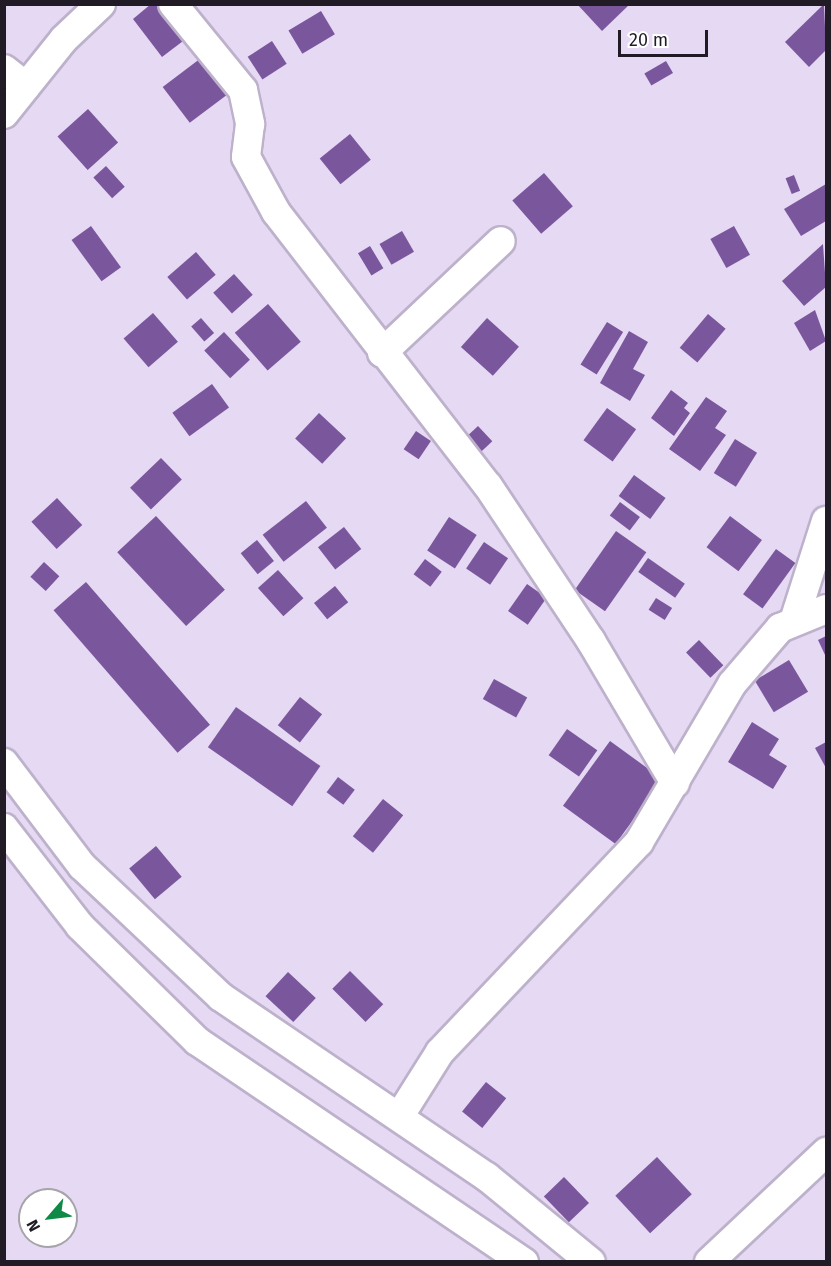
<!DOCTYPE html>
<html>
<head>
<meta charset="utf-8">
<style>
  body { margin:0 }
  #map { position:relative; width:831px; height:1266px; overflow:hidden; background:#e6d9f4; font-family:"Fira Sans",sans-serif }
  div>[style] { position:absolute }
  .building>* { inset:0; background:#7a579c; transform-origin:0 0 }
  .roads { filter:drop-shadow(2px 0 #bdb1cb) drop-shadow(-2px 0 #bdb1cb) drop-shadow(0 2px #bdb1cb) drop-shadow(0 -2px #bdb1cb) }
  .minor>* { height:28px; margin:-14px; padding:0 14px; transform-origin:14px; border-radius:14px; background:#fff }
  span { translate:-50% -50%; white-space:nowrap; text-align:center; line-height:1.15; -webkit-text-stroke:6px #fff; paint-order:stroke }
  .frame { position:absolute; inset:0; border:6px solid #201b25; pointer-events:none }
  .north { position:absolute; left:18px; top:1188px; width:60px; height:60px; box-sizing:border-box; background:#fff; border:2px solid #a6a4a8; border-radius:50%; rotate:242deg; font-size:16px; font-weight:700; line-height:24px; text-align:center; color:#201b25 }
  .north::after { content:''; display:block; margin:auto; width:21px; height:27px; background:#0f8a46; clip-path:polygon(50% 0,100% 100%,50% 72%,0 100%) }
  .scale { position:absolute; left:618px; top:30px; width:90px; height:27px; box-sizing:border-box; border:3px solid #201b25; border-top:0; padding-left:8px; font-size:18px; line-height:21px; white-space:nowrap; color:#201b25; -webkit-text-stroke:4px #fff; paint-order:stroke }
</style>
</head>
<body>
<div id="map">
  <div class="building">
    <div style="clip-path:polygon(151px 4px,160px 4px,187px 38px,162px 57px,133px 19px)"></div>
    <div style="clip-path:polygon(577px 4px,630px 4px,602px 31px)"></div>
    <div style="clip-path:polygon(824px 4px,826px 50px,809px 67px,785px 42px)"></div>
    <div style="left:321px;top:11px;width:27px;height:38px;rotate:59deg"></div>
    <div style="left:272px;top:41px;width:27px;height:29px;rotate:57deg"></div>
    <div style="left:201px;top:58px;width:45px;height:48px;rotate:53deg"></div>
    <div style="left:666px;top:61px;width:14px;height:25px;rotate:60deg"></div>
    <div style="left:88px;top:109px;width:45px;height:41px;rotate:48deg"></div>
    <div style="left:350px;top:134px;width:33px;height:39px;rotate:51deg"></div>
    <div style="left:106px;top:166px;width:28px;height:17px;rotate:48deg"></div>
    <div style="left:544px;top:173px;width:44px;height:42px;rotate:49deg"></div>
    <div style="left:794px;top:175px;width:17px;height:9px;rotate:69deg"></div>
    <div style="clip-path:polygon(826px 184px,826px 221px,801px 236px,784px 209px)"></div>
    <div style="left:91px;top:226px;width:51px;height:24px;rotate:54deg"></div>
    <div style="left:734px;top:226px;width:33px;height:27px;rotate:61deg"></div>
    <div style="left:402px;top:231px;width:24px;height:26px;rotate:60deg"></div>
    <div style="clip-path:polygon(823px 244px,826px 287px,804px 306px,782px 281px)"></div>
    <div style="left:370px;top:246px;width:26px;height:14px;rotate:59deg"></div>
    <div style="left:196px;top:252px;width:30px;height:38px;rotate:49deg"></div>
    <div style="left:234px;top:274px;width:28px;height:28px;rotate:48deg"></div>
    <div style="left:268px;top:304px;width:50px;height:44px;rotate:49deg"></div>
    <div style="clip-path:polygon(815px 310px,826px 341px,810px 351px,794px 323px)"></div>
    <div style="left:153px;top:313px;width:38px;height:39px;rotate:49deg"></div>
    <div style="left:708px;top:314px;width:23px;height:44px;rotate:40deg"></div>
    <div style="left:201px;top:318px;width:20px;height:13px;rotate:49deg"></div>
    <div style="left:487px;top:318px;width:43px;height:39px;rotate:42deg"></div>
    <div style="left:607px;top:322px;width:19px;height:50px;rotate:32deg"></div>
    <div style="clip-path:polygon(629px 331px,648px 342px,633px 369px,645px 375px,630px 401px,600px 383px)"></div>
    <div style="left:224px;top:332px;width:38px;height:27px;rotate:47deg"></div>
    <div style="left:212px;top:384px;width:29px;height:49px;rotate:54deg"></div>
    <div style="clip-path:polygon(671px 390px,688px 403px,684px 408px,690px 413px,674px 436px,651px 418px)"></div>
    <div style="clip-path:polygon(706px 397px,727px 411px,715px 428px,726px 435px,700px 471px,669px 449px)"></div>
    <div style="left:607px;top:408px;width:36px;height:40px;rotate:36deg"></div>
    <div style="left:319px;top:413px;width:37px;height:35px;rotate:43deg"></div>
    <div style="left:478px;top:426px;width:21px;height:19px;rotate:47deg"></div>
    <div style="left:416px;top:431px;width:18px;height:22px;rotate:34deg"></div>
    <div style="left:735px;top:439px;width:26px;height:40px;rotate:32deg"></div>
    <div style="left:161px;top:458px;width:30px;height:43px;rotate:46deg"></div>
    <div style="left:634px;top:475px;width:39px;height:26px;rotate:36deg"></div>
    <div style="left:57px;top:498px;width:37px;height:35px;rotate:47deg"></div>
    <div style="left:306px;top:501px;width:34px;height:55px;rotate:52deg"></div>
    <div style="left:620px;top:502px;width:25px;height:17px;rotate:37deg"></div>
    <div style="left:156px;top:516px;width:101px;height:53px;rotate:47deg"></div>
    <div style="left:730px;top:516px;width:40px;height:39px;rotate:37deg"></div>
    <div style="left:449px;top:517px;width:33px;height:40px;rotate:33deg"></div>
    <div style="left:344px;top:527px;width:28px;height:33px;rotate:52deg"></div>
    <div style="left:616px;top:531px;width:37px;height:72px;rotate:35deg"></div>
    <div style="left:257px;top:540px;width:27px;height:21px;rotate:51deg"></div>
    <div style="left:484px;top:542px;width:29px;height:32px;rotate:34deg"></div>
    <div style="left:776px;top:549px;width:24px;height:56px;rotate:36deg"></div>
    <div style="left:648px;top:558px;width:45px;height:17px;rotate:35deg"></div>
    <div style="left:425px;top:559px;width:21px;height:19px;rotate:37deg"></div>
    <div style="left:44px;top:562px;width:21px;height:20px;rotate:43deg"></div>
    <div style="left:278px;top:570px;width:38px;height:27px;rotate:48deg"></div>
    <div style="left:86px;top:582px;width:189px;height:43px;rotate:49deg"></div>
    <div style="left:527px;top:584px;width:24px;height:33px;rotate:35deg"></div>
    <div style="left:335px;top:586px;width:21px;height:27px;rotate:51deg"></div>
    <div style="left:656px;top:598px;width:19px;height:14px;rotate:32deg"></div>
    <div style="clip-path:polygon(826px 636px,826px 657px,818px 640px)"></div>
    <div style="left:699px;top:640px;width:35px;height:18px;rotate:46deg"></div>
    <div style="left:789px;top:660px;width:37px;height:40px;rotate:59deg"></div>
    <div style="left:494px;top:679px;width:38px;height:23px;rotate:29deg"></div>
    <div style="left:300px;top:697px;width:28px;height:36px;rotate:38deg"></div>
    <div style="left:236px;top:707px;width:103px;height:49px;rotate:35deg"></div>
    <div style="clip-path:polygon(752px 722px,779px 739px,769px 755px,787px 766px,773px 789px,728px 762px)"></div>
    <div style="left:567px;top:729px;width:37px;height:32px;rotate:35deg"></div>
    <div style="left:610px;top:741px;width:65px;height:80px;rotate:36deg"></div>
    <div style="clip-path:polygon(826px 742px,826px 768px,815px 748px)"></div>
    <div style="left:338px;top:777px;width:21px;height:19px;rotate:37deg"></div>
    <div style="left:383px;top:799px;width:26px;height:48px;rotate:39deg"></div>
    <div style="left:156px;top:846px;width:40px;height:35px;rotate:50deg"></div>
    <div style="left:350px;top:971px;width:47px;height:25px;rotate:45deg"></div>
    <div style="left:288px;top:972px;width:38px;height:33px;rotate:43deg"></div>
    <div style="left:486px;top:1082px;width:26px;height:38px;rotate:39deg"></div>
    <div style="left:657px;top:1157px;width:51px;height:57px;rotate:47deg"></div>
    <div style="left:564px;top:1177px;width:36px;height:28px;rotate:46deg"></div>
  </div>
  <div class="roads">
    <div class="minor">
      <div style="left:173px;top:4px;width:111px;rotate:50.9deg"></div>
      <div style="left:243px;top:90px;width:35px;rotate:78deg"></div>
      <div style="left:250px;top:124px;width:33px;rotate:97deg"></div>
      <div style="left:246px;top:157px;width:63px;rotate:61.4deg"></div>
      <div style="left:276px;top:212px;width:346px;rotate:52.3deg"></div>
      <div style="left:488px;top:486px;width:186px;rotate:56.4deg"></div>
      <div style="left:591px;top:641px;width:165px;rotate:59.4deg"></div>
      <div style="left:4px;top:69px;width:28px;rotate:38deg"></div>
      <div style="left:4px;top:114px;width:96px;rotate:-51.3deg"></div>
      <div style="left:64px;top:39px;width:51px;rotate:-43.4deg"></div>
      <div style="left:382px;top:353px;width:163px;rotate:-43.3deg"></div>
      <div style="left:794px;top:621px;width:105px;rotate:-72.3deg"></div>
      <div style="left:4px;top:763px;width:129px;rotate:52.9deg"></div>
      <div style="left:82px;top:866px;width:191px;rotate:43.3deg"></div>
      <div style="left:221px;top:997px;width:321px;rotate:34.1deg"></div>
      <div style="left:487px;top:1177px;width:134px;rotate:39.3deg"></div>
      <div style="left:4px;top:828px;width:124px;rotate:52.2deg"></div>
      <div style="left:80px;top:926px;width:164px;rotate:44.5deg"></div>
      <div style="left:197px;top:1041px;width:395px;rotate:34.1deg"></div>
      <div style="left:399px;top:1117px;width:77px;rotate:-57.8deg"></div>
      <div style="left:440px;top:1052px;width:289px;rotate:-46.5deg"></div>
      <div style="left:639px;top:842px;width:183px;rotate:-59.5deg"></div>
      <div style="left:732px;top:684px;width:74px;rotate:-49.4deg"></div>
      <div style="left:780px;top:628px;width:50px;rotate:-22.4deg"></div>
      <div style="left:709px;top:1262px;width:161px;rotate:-43.2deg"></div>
    </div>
  </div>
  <div class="frame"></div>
  <div class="north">N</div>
  <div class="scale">20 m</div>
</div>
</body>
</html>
